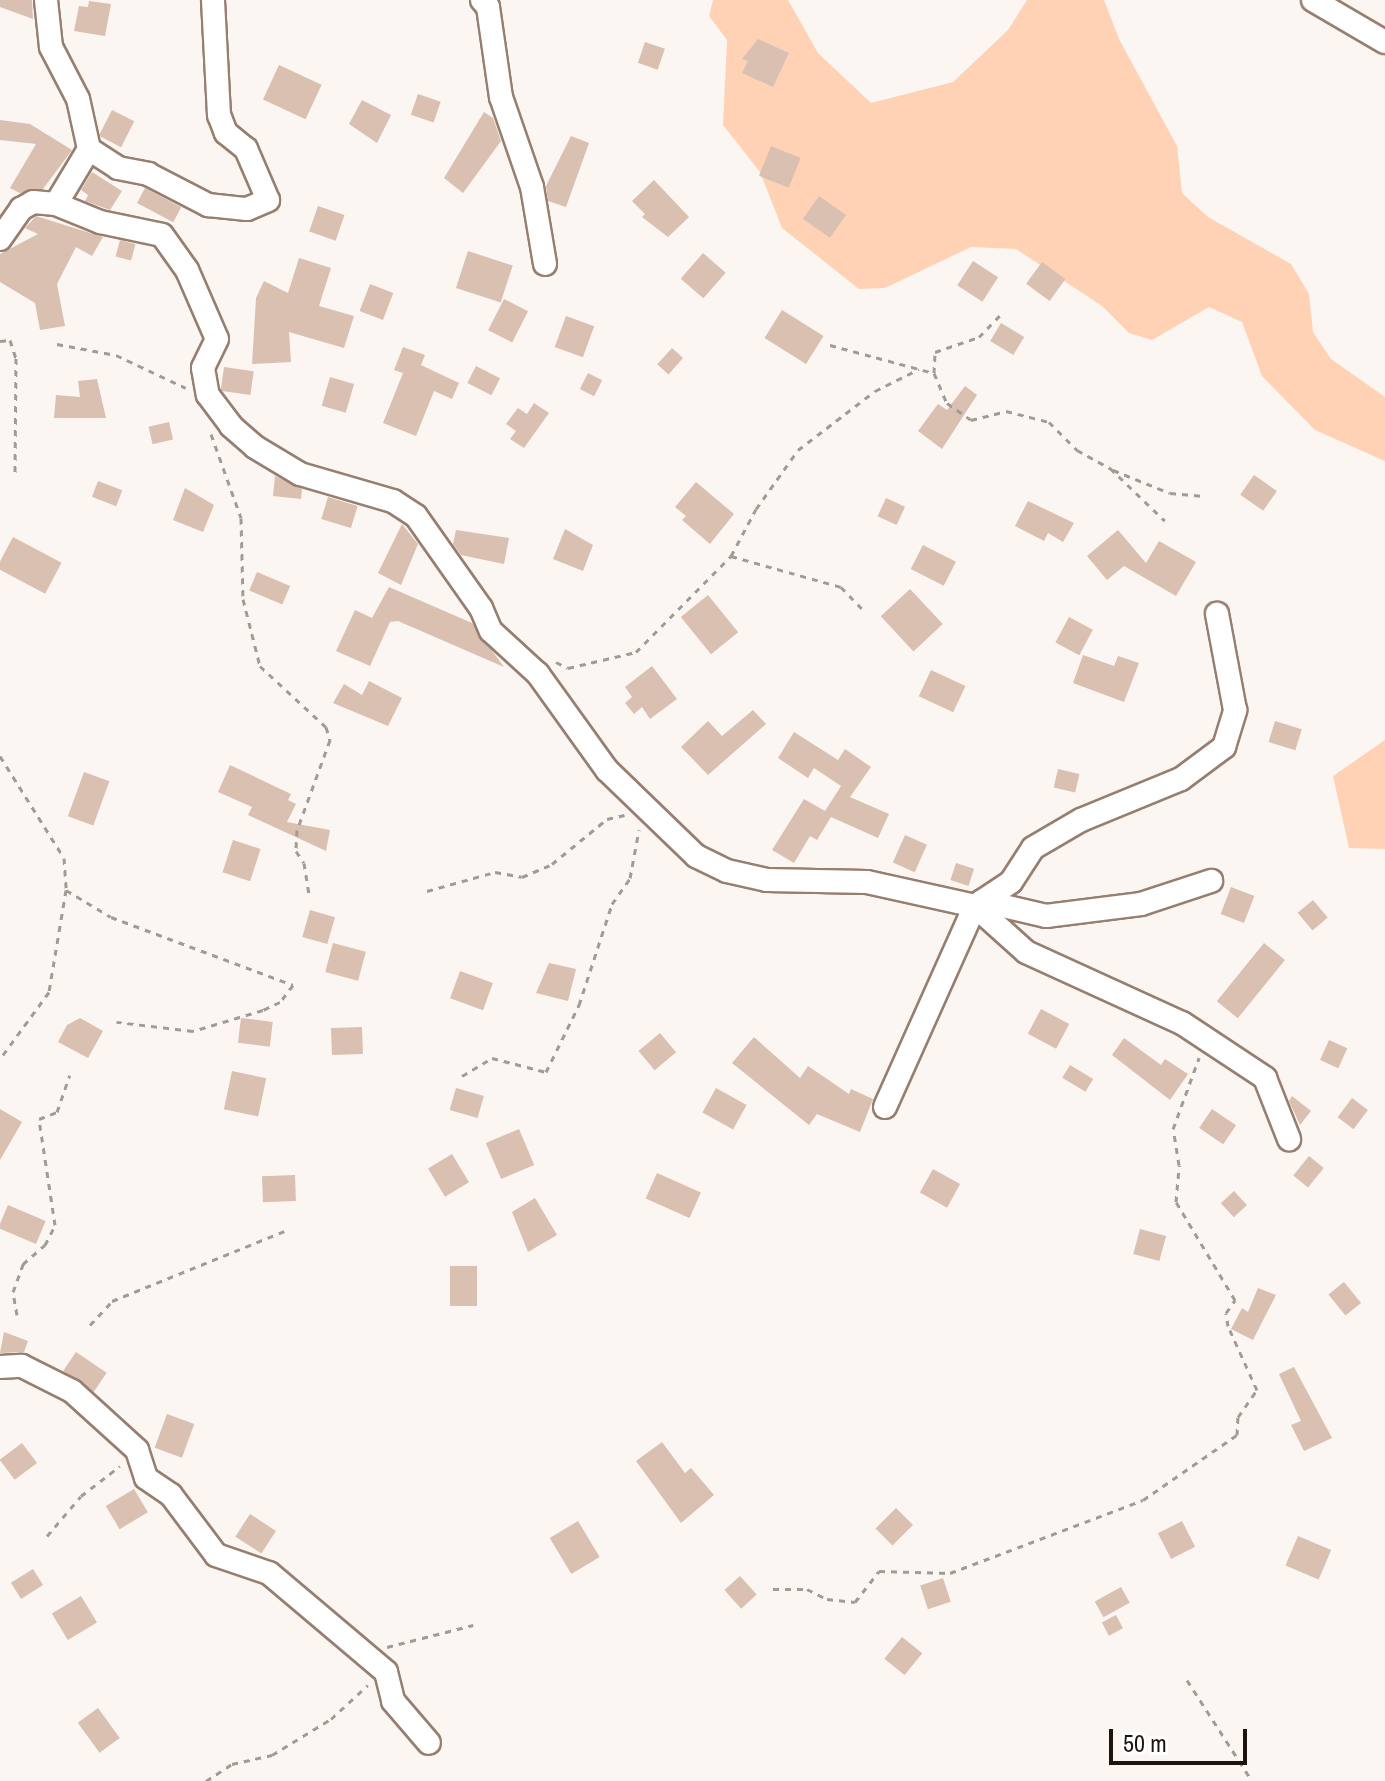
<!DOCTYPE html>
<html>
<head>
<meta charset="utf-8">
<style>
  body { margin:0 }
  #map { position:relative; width:1385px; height:1781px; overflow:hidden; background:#fbf6f2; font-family:"Archivo Narrow",sans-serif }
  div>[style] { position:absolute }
  .green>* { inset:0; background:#ffd2b5 }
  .building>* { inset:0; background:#d9c0b0; transform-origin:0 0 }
  .path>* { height:3px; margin-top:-1.5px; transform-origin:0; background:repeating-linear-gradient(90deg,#a19b96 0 6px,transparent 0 12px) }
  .roads { filter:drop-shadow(2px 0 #977f70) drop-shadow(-2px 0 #977f70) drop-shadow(0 2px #977f70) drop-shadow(0 -2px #977f70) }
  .street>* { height:22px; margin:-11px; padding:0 11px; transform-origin:11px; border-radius:11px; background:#fff }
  span { translate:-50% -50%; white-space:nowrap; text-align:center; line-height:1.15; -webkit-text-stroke:7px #fff; paint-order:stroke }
  .scale { position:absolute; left:1109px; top:1729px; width:138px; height:36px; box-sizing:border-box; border:4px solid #1d140f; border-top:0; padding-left:10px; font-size:24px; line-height:28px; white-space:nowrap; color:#1d140f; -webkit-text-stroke:6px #fff; paint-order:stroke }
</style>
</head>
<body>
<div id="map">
  <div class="green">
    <div style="clip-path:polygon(713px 0,788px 0,818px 53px,871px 103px,953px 82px,1008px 30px,1027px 0,1104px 0,1119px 39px,1177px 146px,1182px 193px,1208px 217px,1291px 264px,1309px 294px,1313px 332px,1331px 359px,1385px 397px,1385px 461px,1315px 430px,1262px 376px,1242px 322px,1209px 307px,1152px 340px,1129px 333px,1102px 306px,1016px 249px,971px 247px,885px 288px,859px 289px,782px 228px,760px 172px,723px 125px,727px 40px,709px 16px)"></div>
    <div style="clip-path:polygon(1385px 740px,1385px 849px,1349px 848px,1333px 776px)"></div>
  </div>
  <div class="building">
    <div style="clip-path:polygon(0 0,32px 0,33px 19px,0 7px)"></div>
    <div style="clip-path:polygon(89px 1px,111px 4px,105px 36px,74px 31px,79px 6px,88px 7px)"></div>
    <div style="clip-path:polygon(758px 39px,789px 53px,773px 87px,742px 73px,748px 61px,742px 59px)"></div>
    <div style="left:645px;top:42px;width:21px;height:22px;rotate:19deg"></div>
    <div style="left:279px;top:65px;width:47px;height:38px;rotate:25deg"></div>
    <div style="left:418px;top:94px;width:24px;height:22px;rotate:19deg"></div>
    <div style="clip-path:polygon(362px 100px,391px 115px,377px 143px,349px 124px)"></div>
    <div style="left:112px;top:110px;width:25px;height:29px;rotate:27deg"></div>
    <div style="clip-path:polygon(484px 112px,493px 118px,501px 141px,463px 193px,444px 178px)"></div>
    <div style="clip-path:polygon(0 120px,30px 124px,72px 150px,43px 189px,20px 193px,10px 188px,36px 144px,0 140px)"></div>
    <div style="clip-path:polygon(571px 136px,589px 143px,566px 207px,548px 201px,546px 186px)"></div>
    <div style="left:771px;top:146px;width:32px;height:32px;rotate:22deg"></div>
    <div style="clip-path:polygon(92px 172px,122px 191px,110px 210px,85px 201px,88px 195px,81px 190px)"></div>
    <div style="clip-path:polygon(654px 180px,689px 217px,668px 237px,642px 217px,645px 214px,632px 201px)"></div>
    <div style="left:145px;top:188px;width:41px;height:17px;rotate:28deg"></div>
    <div style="left:819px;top:196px;width:33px;height:28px;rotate:35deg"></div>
    <div style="left:318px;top:206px;width:28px;height:27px;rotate:19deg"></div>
    <div style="clip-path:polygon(36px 216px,103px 237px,92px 256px,76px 247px,57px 284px,65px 326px,40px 330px,35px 303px,0 282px,0 254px,38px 234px,25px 228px)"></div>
    <div style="left:120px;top:240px;width:16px;height:17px;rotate:15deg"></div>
    <div style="left:468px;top:251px;width:47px;height:39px;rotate:18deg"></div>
    <div style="left:703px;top:253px;width:30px;height:34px;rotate:41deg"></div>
    <div style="clip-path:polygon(299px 258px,331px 268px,319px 306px,354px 316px,344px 348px,289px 332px,291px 362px,252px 364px,256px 298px,264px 281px,288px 293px)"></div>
    <div style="left:973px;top:261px;width:30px;height:29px;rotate:33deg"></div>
    <div style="left:1042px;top:262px;width:29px;height:27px;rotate:36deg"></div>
    <div style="left:370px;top:284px;width:25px;height:29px;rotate:21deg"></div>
    <div style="left:504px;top:299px;width:27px;height:35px;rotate:27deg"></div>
    <div style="left:782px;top:310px;width:49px;height:33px;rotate:32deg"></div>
    <div style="left:566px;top:316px;width:30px;height:33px;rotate:20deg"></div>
    <div style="left:1001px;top:323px;width:27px;height:21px;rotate:31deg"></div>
    <div style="clip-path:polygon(403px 347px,425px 355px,421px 365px,459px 383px,452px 399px,434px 391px,416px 436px,383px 423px,403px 373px,394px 370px)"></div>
    <div style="left:672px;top:348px;width:15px;height:22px;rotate:42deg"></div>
    <div style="left:476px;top:366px;width:27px;height:19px;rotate:27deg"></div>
    <div style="left:224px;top:367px;width:30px;height:24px;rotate:8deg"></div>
    <div style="left:588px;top:373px;width:16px;height:18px;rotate:27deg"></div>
    <div style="left:330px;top:377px;width:25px;height:30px;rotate:16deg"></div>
    <div style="clip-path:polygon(97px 379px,106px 418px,54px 418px,56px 395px,80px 397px,78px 381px)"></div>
    <div style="clip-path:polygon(965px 386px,977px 395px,942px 449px,918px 431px,938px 404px,947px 410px)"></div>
    <div style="clip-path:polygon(534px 403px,549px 413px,524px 448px,510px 439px,516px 431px,506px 424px,518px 408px,527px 414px)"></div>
    <div style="left:169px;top:422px;width:18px;height:21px;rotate:77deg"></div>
    <div style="left:1254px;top:475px;width:28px;height:24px;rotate:35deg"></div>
    <div style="clip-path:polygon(275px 476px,302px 489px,301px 499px,273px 496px)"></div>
    <div style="left:98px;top:481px;width:26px;height:17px;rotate:21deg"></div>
    <div style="clip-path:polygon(696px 482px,734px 514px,710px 544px,682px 520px,686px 516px,675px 507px)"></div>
    <div style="clip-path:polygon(185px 488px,214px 505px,203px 532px,173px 520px)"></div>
    <div style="left:328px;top:497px;width:31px;height:23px;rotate:17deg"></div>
    <div style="left:886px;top:498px;width:21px;height:20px;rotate:25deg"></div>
    <div style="clip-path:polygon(1028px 501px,1074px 523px,1063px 542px,1048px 533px,1044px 541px,1015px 526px)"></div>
    <div style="clip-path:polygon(402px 524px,418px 544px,401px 585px,378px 573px)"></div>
    <div style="clip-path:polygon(565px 529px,593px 545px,583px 571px,553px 559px)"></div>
    <div style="clip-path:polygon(456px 530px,509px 538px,504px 564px,461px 555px,453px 544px)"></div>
    <div style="clip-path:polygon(1118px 530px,1146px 563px,1159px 541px,1196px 562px,1176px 596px,1124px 566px,1107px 580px,1087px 556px)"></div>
    <div style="left:13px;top:537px;width:55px;height:35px;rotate:28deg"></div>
    <div style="left:923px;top:545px;width:37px;height:27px;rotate:27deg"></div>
    <div style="left:257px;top:572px;width:36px;height:20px;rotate:23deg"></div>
    <div style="clip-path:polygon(389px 587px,472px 623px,504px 667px,398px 621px,390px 622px,370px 666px,336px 651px,355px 610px,372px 618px)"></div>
    <div style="left:910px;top:589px;width:48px;height:40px;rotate:47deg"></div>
    <div style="left:708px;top:595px;width:48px;height:35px;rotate:51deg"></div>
    <div style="left:1069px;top:617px;width:27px;height:29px;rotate:28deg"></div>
    <div style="clip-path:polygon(1083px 655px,1114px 666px,1118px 656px,1139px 663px,1124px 702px,1073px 683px)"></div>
    <div style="clip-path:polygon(652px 666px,677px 699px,650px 719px,642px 707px,634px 714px,625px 703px,632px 697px,625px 687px)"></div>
    <div style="left:931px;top:670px;width:38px;height:29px;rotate:25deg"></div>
    <div style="clip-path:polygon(369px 681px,402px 698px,388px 726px,333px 703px,344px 684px,362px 695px)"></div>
    <div style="clip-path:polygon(753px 710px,766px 724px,708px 775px,681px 747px,708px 721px,722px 736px)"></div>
    <div style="left:1275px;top:721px;width:28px;height:22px;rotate:17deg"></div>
    <div style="clip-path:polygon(794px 732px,838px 760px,845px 749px,871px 767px,850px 797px,889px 814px,878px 838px,831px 817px,817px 840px,810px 836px,794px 863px,772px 850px,804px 799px,825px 811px,841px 786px,814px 768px,808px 778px,778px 758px)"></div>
    <div style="clip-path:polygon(230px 765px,291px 794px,288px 800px,296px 804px,287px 822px,330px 830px,326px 851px,248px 815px,252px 807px,218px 792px)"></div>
    <div style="left:1058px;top:769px;width:22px;height:19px;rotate:13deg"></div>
    <div style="left:84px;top:772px;width:27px;height:47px;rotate:20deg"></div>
    <div style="left:905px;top:835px;width:24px;height:30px;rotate:24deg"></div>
    <div style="left:233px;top:840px;width:29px;height:34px;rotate:18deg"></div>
    <div style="left:956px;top:863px;width:19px;height:18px;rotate:18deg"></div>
    <div style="left:1231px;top:887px;width:25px;height:29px;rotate:21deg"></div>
    <div style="left:1313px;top:900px;width:23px;height:20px;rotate:50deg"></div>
    <div style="left:310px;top:910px;width:26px;height:28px;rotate:16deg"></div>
    <div style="left:333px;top:943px;width:34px;height:30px;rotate:15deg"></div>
    <div style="left:1264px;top:943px;width:27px;height:75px;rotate:39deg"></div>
    <div style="clip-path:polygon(549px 963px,576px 969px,568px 1001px,536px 993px)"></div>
    <div style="left:460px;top:971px;width:35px;height:29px;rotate:20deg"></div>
    <div style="left:1041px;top:1009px;width:32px;height:28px;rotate:28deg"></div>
    <div style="clip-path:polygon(80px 1018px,103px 1031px,88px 1058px,58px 1042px,67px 1025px)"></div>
    <div style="left:241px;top:1018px;width:32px;height:25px;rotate:7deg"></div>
    <div style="left:362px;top:1027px;width:27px;height:31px;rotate:88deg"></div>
    <div style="left:660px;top:1033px;width:25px;height:28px;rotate:50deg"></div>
    <div style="clip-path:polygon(754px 1037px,800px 1078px,808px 1066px,849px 1094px,851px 1089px,873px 1099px,860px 1132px,817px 1114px,809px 1125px,732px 1063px)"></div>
    <div style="clip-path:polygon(1124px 1038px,1161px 1065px,1165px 1059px,1188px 1074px,1170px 1100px,1112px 1055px)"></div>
    <div style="left:1329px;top:1040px;width:20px;height:22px;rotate:24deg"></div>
    <div style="left:1070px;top:1065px;width:27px;height:15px;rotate:31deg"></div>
    <div style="left:232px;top:1071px;width:35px;height:39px;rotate:12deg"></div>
    <div style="left:456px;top:1088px;width:29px;height:23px;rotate:16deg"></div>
    <div style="left:716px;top:1088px;width:35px;height:28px;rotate:29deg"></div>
    <div style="clip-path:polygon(1292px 1096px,1311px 1111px,1300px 1125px,1289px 1101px)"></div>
    <div style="left:1352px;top:1098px;width:20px;height:24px;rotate:37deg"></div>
    <div style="clip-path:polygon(0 1109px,22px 1122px,0 1160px)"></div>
    <div style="left:1212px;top:1109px;width:29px;height:23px;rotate:34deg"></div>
    <div style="left:519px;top:1129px;width:39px;height:36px;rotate:67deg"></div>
    <div style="left:452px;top:1154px;width:33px;height:28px;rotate:59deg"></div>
    <div style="left:1309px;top:1156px;width:19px;height:25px;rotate:39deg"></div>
    <div style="left:933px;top:1169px;width:31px;height:27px;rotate:29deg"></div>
    <div style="left:657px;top:1173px;width:48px;height:28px;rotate:24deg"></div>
    <div style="left:295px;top:1175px;width:26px;height:33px;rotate:88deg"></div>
    <div style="left:1234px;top:1191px;width:19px;height:18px;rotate:47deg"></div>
    <div style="clip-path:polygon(535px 1198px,557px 1235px,528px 1252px,512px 1212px)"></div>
    <div style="left:8px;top:1205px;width:41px;height:25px;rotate:23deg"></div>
    <div style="left:1140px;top:1229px;width:27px;height:26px;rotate:15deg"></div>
    <div style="left:477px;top:1266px;width:40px;height:27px;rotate:90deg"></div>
    <div style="left:1344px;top:1282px;width:27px;height:20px;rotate:51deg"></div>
    <div style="clip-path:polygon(1258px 1288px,1276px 1295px,1253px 1340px,1231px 1329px,1242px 1308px,1248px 1312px)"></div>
    <div style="clip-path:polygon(4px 1332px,28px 1341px,24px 1352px,0 1353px)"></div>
    <div style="left:76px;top:1352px;width:37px;height:23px;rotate:34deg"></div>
    <div style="clip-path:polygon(1294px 1367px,1332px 1438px,1304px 1451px,1291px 1425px,1301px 1421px,1279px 1374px)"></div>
    <div style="left:167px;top:1414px;width:29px;height:36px;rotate:20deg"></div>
    <div style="clip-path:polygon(662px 1442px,685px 1473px,691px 1468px,714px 1495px,681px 1523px,636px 1461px)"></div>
    <div style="left:22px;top:1443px;width:25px;height:28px;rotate:53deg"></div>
    <div style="left:134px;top:1489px;width:27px;height:33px;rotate:59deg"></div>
    <div style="left:896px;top:1508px;width:24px;height:29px;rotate:45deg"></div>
    <div style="left:250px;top:1514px;width:31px;height:27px;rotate:33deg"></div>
    <div style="left:578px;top:1521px;width:42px;height:33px;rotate:59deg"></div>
    <div style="left:1182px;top:1521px;width:29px;height:27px;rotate:63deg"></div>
    <div style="left:1298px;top:1536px;width:36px;height:32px;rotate:23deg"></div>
    <div style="left:33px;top:1569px;width:19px;height:26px;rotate:58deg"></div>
    <div style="left:740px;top:1576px;width:25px;height:21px;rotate:48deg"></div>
    <div style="left:943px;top:1578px;width:25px;height:24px;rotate:72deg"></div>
    <div style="left:1121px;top:1587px;width:18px;height:30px;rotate:61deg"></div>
    <div style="left:81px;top:1596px;width:31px;height:34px;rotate:59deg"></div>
    <div style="left:1116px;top:1615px;width:15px;height:16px;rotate:62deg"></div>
    <div style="left:902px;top:1637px;width:26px;height:28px;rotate:39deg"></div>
    <div style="left:98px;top:1708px;width:37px;height:25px;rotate:54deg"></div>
  </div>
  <div class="path">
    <div style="left:0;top:341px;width:10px;rotate:-6deg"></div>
    <div style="left:10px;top:340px;width:19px;rotate:72deg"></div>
    <div style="left:16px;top:358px;width:116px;rotate:90.5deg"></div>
    <div style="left:57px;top:344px;width:60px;rotate:10.6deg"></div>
    <div style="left:116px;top:355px;width:77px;rotate:25.2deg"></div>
    <div style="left:830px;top:345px;width:108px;rotate:15.1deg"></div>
    <div style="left:934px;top:373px;width:33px;rotate:67deg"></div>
    <div style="left:947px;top:403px;width:29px;rotate:35deg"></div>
    <div style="left:971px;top:420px;width:36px;rotate:-14deg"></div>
    <div style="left:1006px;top:411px;width:44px;rotate:14.3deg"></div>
    <div style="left:1049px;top:422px;width:40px;rotate:45deg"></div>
    <div style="left:1077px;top:450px;width:38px;rotate:29deg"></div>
    <div style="left:1110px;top:468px;width:76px;rotate:43.9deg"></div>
    <div style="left:934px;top:373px;width:21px;rotate:-87deg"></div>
    <div style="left:935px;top:352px;width:46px;rotate:-18.8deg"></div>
    <div style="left:979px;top:337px;width:36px;rotate:-46deg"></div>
    <div style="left:211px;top:434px;width:89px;rotate:70.3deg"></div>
    <div style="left:241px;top:518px;width:81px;rotate:88.6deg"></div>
    <div style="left:243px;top:599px;width:69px;rotate:75.8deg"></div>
    <div style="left:260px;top:666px;width:90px;rotate:42.7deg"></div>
    <div style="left:326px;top:727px;width:14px;rotate:73deg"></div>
    <div style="left:330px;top:740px;width:96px;rotate:110.1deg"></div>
    <div style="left:297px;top:830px;width:21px;rotate:93deg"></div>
    <div style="left:296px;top:851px;width:14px;rotate:56deg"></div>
    <div style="left:304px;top:863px;width:32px;rotate:81deg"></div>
    <div style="left:1113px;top:470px;width:61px;rotate:22deg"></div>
    <div style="left:1170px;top:493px;width:34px;rotate:5deg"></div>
    <div style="left:731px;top:556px;width:53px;rotate:-62deg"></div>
    <div style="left:756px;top:509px;width:72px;rotate:-54.6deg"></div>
    <div style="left:798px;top:450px;width:97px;rotate:-37.5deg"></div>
    <div style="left:875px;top:391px;width:49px;rotate:-26.6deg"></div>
    <div style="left:556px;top:662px;width:13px;rotate:27deg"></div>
    <div style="left:568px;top:668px;width:70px;rotate:-13.2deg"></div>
    <div style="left:636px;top:652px;width:135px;rotate:-45.3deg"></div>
    <div style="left:731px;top:556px;width:114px;rotate:15.7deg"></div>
    <div style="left:841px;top:587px;width:33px;rotate:46deg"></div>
    <div style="left:0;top:756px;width:120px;rotate:57.9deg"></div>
    <div style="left:64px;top:858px;width:32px;rotate:86deg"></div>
    <div style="left:66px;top:890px;width:103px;rotate:99.5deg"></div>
    <div style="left:49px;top:992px;width:83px;rotate:126.2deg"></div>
    <div style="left:66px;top:890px;width:52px;rotate:31deg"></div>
    <div style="left:111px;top:917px;width:194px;rotate:20.5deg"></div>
    <div style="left:293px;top:985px;width:21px;rotate:127deg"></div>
    <div style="left:280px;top:1002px;width:19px;rotate:155deg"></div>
    <div style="left:263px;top:1010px;width:73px;rotate:163.3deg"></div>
    <div style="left:193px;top:1031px;width:77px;rotate:-173.2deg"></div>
    <div style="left:427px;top:891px;width:71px;rotate:-15.6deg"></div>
    <div style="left:495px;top:872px;width:27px;rotate:10deg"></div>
    <div style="left:522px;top:877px;width:33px;rotate:-23deg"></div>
    <div style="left:552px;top:864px;width:71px;rotate:-39.3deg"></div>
    <div style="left:607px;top:819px;width:18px;rotate:-13deg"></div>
    <div style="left:462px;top:1076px;width:35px;rotate:-31deg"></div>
    <div style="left:492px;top:1058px;width:56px;rotate:14.5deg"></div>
    <div style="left:546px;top:1072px;width:75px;rotate:-63.8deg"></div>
    <div style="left:579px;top:1005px;width:106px;rotate:-71.9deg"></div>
    <div style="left:612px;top:904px;width:32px;rotate:-55deg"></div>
    <div style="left:630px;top:878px;width:49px;rotate:-79.4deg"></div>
    <div style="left:17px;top:1315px;width:23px;rotate:-100deg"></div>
    <div style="left:13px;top:1292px;width:30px;rotate:-70deg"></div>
    <div style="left:23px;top:1264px;width:29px;rotate:-41deg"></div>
    <div style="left:45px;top:1245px;width:22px;rotate:-63deg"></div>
    <div style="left:55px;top:1225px;width:107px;rotate:-98.6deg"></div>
    <div style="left:39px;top:1119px;width:19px;rotate:-21deg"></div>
    <div style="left:57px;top:1112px;width:39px;rotate:-71deg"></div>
    <div style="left:90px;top:1325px;width:33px;rotate:-47deg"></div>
    <div style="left:112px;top:1301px;width:186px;rotate:-22.1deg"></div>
    <div style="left:47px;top:1536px;width:52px;rotate:-49.6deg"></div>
    <div style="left:81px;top:1496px;width:49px;rotate:-37.6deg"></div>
    <div style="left:773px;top:1589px;width:34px"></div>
    <div style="left:807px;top:1589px;width:22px;rotate:27deg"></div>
    <div style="left:827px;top:1599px;width:28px;rotate:6deg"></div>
    <div style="left:855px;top:1602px;width:39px;rotate:-52deg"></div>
    <div style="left:879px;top:1571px;width:71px;rotate:1.6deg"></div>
    <div style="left:950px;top:1573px;width:206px;rotate:-20.7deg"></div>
    <div style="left:1143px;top:1500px;width:114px;rotate:-34.7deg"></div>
    <div style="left:1237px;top:1435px;width:18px;rotate:-87deg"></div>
    <div style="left:1238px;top:1417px;width:33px;rotate:-55deg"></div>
    <div style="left:1257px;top:1390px;width:70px;rotate:-114.4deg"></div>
    <div style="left:1228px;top:1326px;width:13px;rotate:-99deg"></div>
    <div style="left:1226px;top:1313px;width:16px;rotate:-55deg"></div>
    <div style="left:1235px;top:1300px;width:114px;rotate:-121deg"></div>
    <div style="left:1176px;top:1202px;width:37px;rotate:-85deg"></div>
    <div style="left:1179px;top:1165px;width:36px;rotate:-99deg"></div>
    <div style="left:1173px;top:1129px;width:76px;rotate:-69.9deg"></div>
    <div style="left:387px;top:1647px;width:89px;rotate:-14.3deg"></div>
    <div style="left:1187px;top:1680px;width:120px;rotate:57.2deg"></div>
    <div style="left:206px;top:1781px;width:31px;rotate:-33deg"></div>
    <div style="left:232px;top:1764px;width:41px;rotate:-12.7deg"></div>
    <div style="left:272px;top:1755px;width:69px;rotate:-31.4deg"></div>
    <div style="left:331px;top:1719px;width:50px;rotate:-42.6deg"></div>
  </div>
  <div class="roads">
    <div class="street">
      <div style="left:482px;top:0;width:9px;rotate:49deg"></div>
      <div style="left:488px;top:7px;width:91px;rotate:81.8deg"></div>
      <div style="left:501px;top:97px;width:95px;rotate:71deg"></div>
      <div style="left:532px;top:187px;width:78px;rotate:80.4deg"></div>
      <div style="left:1313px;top:0;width:83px;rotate:30.3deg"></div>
      <div style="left:89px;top:149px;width:35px;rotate:33deg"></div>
      <div style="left:118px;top:168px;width:31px;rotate:11deg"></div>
      <div style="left:148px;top:174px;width:68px;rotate:27.3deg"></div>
      <div style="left:208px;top:205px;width:39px;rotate:6deg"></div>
      <div style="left:247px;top:209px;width:23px;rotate:-23deg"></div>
      <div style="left:268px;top:200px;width:56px;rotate:-113.3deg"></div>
      <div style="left:246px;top:149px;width:26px;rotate:-141deg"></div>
      <div style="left:226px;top:133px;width:19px;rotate:-111deg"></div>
      <div style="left:219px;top:115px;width:115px;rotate:-93deg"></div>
      <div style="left:56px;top:204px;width:48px;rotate:22.2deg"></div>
      <div style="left:100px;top:222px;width:63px;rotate:11.8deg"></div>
      <div style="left:162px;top:235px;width:43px;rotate:54.5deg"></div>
      <div style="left:187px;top:270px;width:75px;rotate:66.5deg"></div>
      <div style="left:217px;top:339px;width:32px;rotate:116deg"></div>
      <div style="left:203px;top:368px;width:27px;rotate:80deg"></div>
      <div style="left:208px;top:395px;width:39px;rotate:53deg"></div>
      <div style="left:231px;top:426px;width:32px;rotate:41deg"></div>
      <div style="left:255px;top:447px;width:52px;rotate:31deg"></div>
      <div style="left:300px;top:474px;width:97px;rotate:16.2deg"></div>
      <div style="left:393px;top:501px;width:27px;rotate:33deg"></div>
      <div style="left:416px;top:516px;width:113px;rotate:54.8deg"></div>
      <div style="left:481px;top:608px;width:25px;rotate:67deg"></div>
      <div style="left:491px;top:631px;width:64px;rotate:42.5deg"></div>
      <div style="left:538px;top:674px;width:118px;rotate:54.3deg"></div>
      <div style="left:607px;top:770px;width:124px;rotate:44deg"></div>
      <div style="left:696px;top:856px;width:34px;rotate:26deg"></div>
      <div style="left:727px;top:871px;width:41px;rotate:12.7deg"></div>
      <div style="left:767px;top:880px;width:100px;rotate:1.1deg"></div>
      <div style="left:867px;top:882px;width:111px;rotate:12.5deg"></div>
      <div style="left:975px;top:906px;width:69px;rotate:42deg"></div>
      <div style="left:1026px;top:952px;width:171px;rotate:24.5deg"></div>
      <div style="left:1182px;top:1023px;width:100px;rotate:33.5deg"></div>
      <div style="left:1265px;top:1078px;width:66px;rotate:68.5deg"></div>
      <div style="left:0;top:239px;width:37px;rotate:-55deg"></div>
      <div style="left:21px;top:209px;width:14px;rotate:-30deg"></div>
      <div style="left:33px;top:202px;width:23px;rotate:5deg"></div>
      <div style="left:56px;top:204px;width:64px;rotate:-59deg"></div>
      <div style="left:89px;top:149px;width:51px;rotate:-102.4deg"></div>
      <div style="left:78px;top:99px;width:59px;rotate:-117.4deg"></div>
      <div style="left:51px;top:47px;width:47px;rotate:-96.1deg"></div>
      <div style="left:982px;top:901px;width:66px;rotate:13.2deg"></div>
      <div style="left:1046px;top:916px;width:96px;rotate:-7.2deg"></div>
      <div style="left:1141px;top:904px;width:74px;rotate:-18.2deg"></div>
      <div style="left:885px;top:1107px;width:220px;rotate:-65.9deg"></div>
      <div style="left:975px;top:906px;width:43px;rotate:-33.7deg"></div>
      <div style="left:1011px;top:882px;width:40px;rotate:-57.1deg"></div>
      <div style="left:1033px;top:848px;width:56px;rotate:-30.3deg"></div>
      <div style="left:1081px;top:820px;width:108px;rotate:-22.3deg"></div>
      <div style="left:1181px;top:779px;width:54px;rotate:-36.7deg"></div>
      <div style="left:1224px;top:747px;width:39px;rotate:-73deg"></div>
      <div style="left:1235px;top:710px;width:98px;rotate:-100.6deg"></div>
      <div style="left:0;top:1367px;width:22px;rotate:-3deg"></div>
      <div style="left:22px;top:1366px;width:56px;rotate:26.6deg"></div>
      <div style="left:72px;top:1391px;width:88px;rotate:42.2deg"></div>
      <div style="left:137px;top:1450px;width:29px;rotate:72deg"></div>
      <div style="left:146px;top:1478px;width:30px;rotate:34deg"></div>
      <div style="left:171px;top:1495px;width:75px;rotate:53.1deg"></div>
      <div style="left:216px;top:1555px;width:56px;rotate:18.8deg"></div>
      <div style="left:269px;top:1573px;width:153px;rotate:40.2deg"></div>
      <div style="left:386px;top:1672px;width:30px;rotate:76deg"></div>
      <div style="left:393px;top:1701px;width:55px;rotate:49.4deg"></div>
    </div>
  </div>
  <div class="scale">50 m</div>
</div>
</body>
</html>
